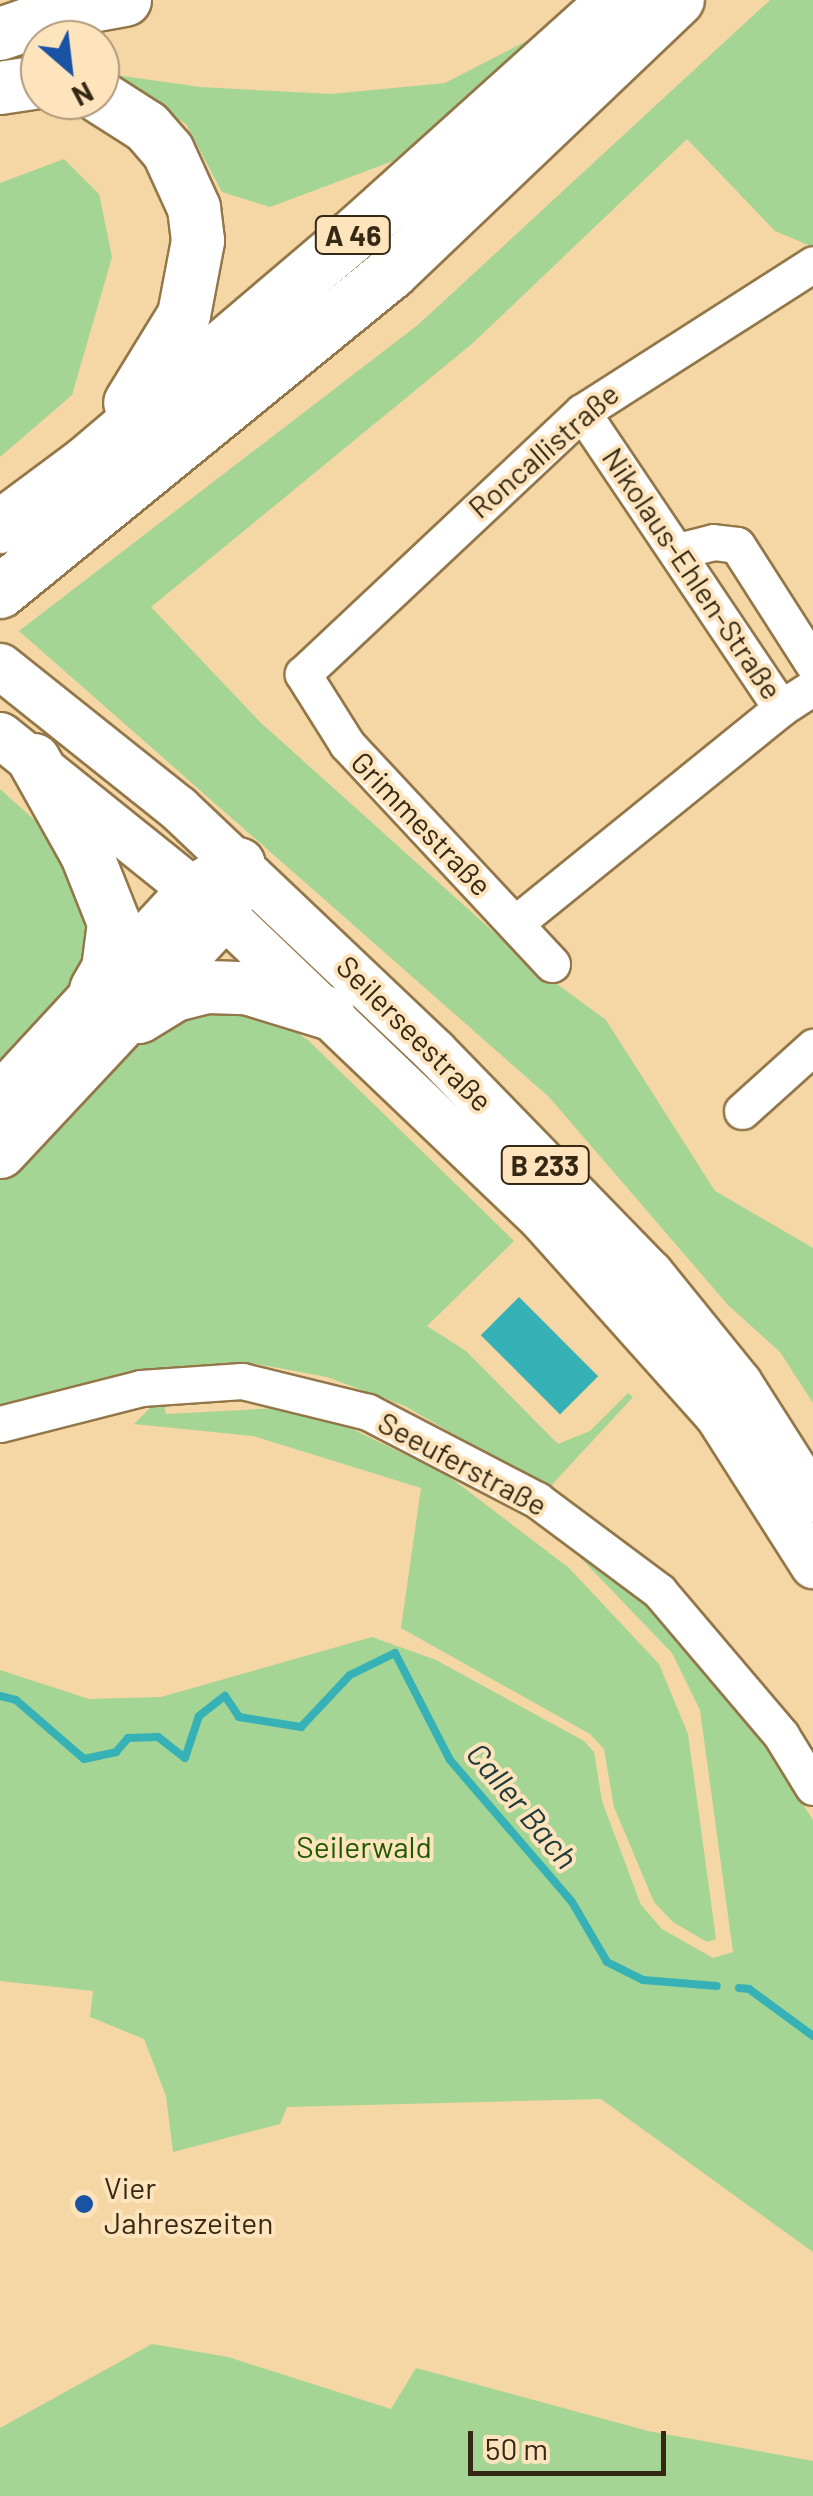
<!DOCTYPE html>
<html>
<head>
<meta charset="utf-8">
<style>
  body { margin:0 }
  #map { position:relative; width:813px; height:2496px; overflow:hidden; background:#f5d6a5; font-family:Barlow,sans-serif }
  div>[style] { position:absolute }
  .green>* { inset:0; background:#a4d595 }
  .water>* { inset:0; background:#36b1b6; transform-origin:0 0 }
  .stream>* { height:8px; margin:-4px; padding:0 4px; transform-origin:4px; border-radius:4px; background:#36b1b6 }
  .roads { filter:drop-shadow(2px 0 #937749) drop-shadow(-2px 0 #937749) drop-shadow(0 2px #937749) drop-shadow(0 -2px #937749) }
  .minor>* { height:35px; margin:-17.5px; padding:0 17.5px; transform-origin:17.5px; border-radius:17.5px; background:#fff }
  .major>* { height:45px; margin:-22.5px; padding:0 22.5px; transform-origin:22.5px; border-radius:22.5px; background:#fff }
  .highway>* { height:52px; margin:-26px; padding:0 26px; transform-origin:26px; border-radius:26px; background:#fff }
  .dots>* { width:28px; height:28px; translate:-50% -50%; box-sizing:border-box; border:5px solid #fee4bd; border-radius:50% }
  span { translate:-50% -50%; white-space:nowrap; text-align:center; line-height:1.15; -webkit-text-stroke:8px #fee4bd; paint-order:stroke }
  .shield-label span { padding:2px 8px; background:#fee4bd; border:2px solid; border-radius:8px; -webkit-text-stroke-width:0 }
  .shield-label { font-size:28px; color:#352915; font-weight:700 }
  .street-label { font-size:30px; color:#352915 }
  .park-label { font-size:30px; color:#1d5900 }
  .poi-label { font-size:30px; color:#352915 }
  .left { translate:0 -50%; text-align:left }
  .water-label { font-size:32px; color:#213b3c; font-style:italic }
  .north { position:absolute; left:20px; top:20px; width:100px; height:100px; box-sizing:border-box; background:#fee4bd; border:2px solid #ae997a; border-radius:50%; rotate:152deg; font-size:28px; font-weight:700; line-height:40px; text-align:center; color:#352915 }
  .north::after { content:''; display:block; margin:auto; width:35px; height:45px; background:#1a52a4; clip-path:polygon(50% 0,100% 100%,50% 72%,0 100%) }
  .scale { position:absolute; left:468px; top:2431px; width:198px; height:45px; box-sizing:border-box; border:5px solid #352915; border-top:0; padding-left:12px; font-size:30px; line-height:35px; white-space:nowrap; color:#352915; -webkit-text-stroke:8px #fee4bd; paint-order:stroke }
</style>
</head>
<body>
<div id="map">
  <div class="green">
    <div style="clip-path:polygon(770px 0,813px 0,813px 247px,775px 231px,687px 139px,473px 343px,151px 607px,260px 722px,527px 962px,606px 1020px,715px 1191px,813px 1248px,813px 1403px,780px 1352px,728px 1305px,549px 1097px,19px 631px,419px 324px)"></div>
    <div style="clip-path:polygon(548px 30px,393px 161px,270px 207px,222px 192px,186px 124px,102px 73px,200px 87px,331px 94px,445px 83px)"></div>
    <div style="clip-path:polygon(64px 159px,99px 194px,112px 257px,72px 395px,0 457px,0 183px)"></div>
    <div style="clip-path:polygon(0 789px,38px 823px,73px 879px,91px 933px,71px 1002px,0 1071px)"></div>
    <div style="clip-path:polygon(213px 1002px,260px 1007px,309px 1041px,514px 1241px,427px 1326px,466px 1351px,558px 1444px,590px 1431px,628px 1393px,633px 1397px,548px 1489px,405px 1406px,327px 1377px,251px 1363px,157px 1370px,166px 1414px,278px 1408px,352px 1429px,447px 1475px,569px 1568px,659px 1664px,688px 1734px,716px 1939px,707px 1942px,673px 1922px,654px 1902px,614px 1807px,604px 1749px,590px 1734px,401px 1628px,421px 1488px,253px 1436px,134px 1424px,151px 1407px,149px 1370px,0 1406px,0 1180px,164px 1021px)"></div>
    <div style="clip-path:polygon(581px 1544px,675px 1632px,732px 1698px,813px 1820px,813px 2252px,601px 2099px,287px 2107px,280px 2124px,173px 2152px,166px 2096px,144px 2039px,90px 2017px,93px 1991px,0 1981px,0 1670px,89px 1699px,161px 1697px,372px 1637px,436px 1660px,584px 1741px,594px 1752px,602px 1801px,641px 1905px,662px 1929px,713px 1958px,733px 1952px,700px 1710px,672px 1653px,575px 1552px)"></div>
    <div style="clip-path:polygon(152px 2344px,228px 2357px,391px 2409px,416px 2368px,648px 2431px,813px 2461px,813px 2496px,0 2496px,0 2428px)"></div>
  </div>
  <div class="water">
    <div style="left:519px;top:1297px;width:112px;height:54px;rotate:45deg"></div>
  </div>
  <div class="stream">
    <div style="left:0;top:1696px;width:16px;rotate:14deg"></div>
    <div style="left:16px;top:1700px;width:90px;rotate:40.9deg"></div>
    <div style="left:84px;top:1759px;width:33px;rotate:-12deg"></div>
    <div style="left:116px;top:1752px;width:18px;rotate:-49deg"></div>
    <div style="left:128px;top:1738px;width:30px;rotate:-2deg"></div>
    <div style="left:158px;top:1737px;width:34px;rotate:38deg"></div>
    <div style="left:185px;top:1758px;width:44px;rotate:-71.6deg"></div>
    <div style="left:199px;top:1716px;width:33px;rotate:-38deg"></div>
    <div style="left:225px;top:1696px;width:25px;rotate:56deg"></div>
    <div style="left:239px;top:1717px;width:63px;rotate:9.2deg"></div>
    <div style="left:301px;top:1727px;width:71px;rotate:-46.7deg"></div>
    <div style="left:350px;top:1675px;width:50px;rotate:-26.1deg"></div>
    <div style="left:395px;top:1653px;width:120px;rotate:62.8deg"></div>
    <div style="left:450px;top:1760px;width:187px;rotate:49.3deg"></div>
    <div style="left:572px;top:1902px;width:69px;rotate:59.7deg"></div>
    <div style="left:607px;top:1962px;width:40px;rotate:26.6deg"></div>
    <div style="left:643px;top:1980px;width:74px;rotate:4.6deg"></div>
    <div style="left:739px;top:1988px;width:10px;rotate:6deg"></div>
    <div style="left:749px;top:1989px;width:79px;rotate:36.3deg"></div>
  </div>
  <div class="roads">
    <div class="minor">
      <div style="left:582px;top:412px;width:357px;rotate:56.1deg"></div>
      <div style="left:781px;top:708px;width:38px;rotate:-33deg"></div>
      <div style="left:678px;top:551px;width:36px;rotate:-14deg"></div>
      <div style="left:713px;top:542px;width:24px;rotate:7deg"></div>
      <div style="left:737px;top:545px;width:141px;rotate:57.4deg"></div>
      <div style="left:517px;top:922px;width:340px;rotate:-39deg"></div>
      <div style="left:552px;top:964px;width:301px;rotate:-133deg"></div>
      <div style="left:347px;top:744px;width:83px;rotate:-122.2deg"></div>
      <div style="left:303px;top:674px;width:383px;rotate:-43.2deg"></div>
      <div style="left:582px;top:412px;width:274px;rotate:-32.6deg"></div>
      <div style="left:742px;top:1111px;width:96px;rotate:-42deg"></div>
      <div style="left:0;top:1424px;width:146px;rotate:-14.3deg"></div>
      <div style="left:141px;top:1388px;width:101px;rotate:-4deg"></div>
      <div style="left:242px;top:1381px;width:130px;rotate:13.8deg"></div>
      <div style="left:368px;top:1412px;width:191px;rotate:27.5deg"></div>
      <div style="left:537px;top:1500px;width:152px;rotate:36.7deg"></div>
      <div style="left:659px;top:1591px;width:189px;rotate:49.7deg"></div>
      <div style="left:781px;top:1735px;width:61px;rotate:58.4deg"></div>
    </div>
    <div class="major">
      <div style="left:0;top:666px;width:228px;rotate:38.6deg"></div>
      <div style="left:178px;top:808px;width:353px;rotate:43.5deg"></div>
      <div style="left:434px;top:1051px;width:310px;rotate:45.8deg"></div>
      <div style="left:650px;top:1273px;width:141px;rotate:51deg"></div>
      <div style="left:739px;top:1383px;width:138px;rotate:57.5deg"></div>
      <div style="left:0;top:735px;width:286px;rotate:38.8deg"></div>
      <div style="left:223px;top:914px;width:443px;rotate:43.7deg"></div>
      <div style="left:543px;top:1220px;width:263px;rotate:48.2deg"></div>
      <div style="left:718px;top:1416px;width:177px;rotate:57.5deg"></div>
    </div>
    <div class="highway">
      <div style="left:0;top:34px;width:74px;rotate:-18.9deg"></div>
      <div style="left:70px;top:10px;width:56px;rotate:-10.3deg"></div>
      <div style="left:0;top:88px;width:40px;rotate:-8.5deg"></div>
      <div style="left:100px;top:97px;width:56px;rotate:32.6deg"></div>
      <div style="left:147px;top:127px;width:32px;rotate:49deg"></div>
      <div style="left:168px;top:151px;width:63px;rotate:65.5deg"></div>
      <div style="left:194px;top:208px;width:33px;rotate:83deg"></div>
      <div style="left:198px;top:241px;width:75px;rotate:100.7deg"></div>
      <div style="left:184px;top:315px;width:103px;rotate:121.5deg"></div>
      <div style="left:0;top:527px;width:107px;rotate:-36.7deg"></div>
      <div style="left:86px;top:463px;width:362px;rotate:-40.4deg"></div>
      <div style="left:362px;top:228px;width:341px;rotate:-42deg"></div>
      <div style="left:0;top:592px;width:505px;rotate:-39.21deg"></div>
      <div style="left:391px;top:273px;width:396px;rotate:-43.6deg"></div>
      <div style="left:34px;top:760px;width:109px;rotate:60.8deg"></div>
      <div style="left:87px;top:855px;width:73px;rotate:68.3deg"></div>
      <div style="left:114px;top:923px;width:46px;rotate:97.4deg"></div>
      <div style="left:108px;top:969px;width:24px;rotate:120deg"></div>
      <div style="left:139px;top:1017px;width:42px;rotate:-31.4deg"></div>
      <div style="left:175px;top:995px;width:34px;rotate:-14deg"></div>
      <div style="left:208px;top:987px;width:38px;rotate:2deg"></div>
      <div style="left:246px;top:988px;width:86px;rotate:17deg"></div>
      <div style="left:0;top:1101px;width:286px;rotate:-47.3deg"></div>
      <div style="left:194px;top:891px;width:52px;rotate:-31deg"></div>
      <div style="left:0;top:1152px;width:326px;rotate:-46.9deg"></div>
      <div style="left:223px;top:914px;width:52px;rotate:-72.3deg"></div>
    </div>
  </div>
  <div class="dots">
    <div style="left:84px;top:2204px;background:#1a52a4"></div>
  </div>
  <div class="shield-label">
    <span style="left:353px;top:235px">A 46</span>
    <span style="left:545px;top:1165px">B 233</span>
  </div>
  <div class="street-label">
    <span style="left:543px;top:450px;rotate:-41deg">Roncallistraße</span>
    <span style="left:693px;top:573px;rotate:56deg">Nikolaus-Ehlen-Straße</span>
    <span style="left:422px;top:823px;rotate:46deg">Grimmestraße</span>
    <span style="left:415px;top:1033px;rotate:45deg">Seilerseestraße</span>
    <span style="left:463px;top:1463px;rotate:28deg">Seeuferstraße</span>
  </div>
  <div class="park-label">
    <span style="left:364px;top:1846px">Seilerwald</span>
  </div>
  <div class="poi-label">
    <span class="left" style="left:104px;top:2204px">Vier<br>Jahreszeiten</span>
  </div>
  <div class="water-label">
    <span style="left:523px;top:1805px;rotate:50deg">Caller Bach</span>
  </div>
  <div class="north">N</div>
  <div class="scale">50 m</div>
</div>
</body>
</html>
